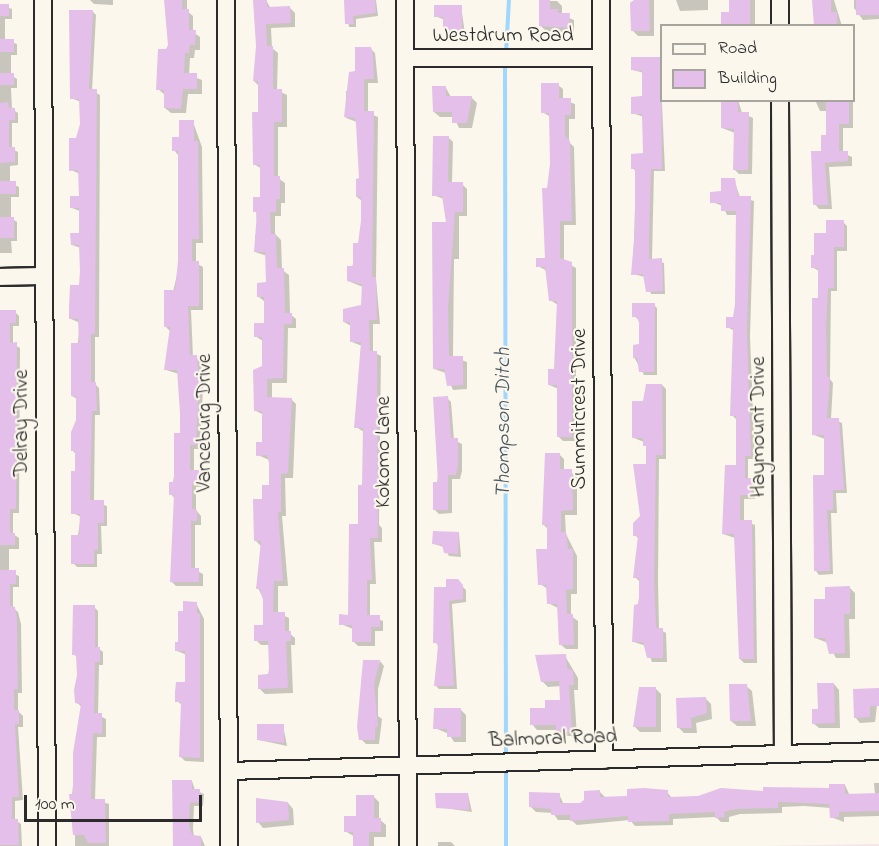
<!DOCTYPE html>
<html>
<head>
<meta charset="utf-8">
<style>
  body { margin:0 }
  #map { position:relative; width:879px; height:846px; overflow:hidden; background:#fbf7ec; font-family:"Indie Flower",sans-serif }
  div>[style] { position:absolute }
  .built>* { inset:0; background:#f4e6eb }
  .shadow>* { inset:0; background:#0003 }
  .stream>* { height:4px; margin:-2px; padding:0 2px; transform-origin:2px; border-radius:2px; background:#9fd7ff }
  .building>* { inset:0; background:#e3bfe9; transform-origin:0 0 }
  .roads { filter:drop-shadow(2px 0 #2b2b2b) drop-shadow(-2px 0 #2b2b2b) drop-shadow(0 2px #2b2b2b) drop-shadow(0 -2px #2b2b2b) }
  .minor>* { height:16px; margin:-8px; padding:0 8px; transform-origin:8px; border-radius:8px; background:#fbf7ec }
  span { translate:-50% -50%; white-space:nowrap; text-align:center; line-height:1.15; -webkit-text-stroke:4.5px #fbf7ec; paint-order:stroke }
  .street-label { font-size:21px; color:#2b2b2b }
  .water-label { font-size:22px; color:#485660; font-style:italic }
  .legend { position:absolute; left:660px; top:24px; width:195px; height:78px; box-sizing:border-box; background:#fbf7ec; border:2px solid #a8a59f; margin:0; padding:8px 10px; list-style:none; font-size:18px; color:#2b2b2b }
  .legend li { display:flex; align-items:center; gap:12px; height:30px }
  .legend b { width:30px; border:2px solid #a8a59f }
  .scale { position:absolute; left:24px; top:795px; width:178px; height:27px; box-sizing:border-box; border:3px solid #2b2b2b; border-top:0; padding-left:8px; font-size:18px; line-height:21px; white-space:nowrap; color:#2b2b2b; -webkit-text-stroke:4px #fbf7ec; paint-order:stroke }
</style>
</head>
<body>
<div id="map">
  <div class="built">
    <div style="clip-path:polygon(879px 844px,879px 846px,761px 846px)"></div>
  </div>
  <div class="shadow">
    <div style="clip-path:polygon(90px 0,113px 0,113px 5px,94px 4px)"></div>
    <div style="clip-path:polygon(166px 0,187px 0,187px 11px,193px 16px,193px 32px,200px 37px,200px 50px,195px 50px,194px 58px,190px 58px,189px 75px,202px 80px,202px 94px,188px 94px,186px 113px,171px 113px,165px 108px,165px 95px,158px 89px,169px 45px)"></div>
    <div style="clip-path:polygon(266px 0,271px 9px,290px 8px,295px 13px,295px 27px,271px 28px,272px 48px,278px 53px,277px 90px,287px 95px,287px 127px,278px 127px,278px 178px,285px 183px,285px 203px,281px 203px,281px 216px,275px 216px,275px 234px,281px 240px,282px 270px,289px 275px,290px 314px,296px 319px,296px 328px,288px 328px,287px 383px,272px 383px,272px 399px,291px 399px,296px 404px,293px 478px,285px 478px,286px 516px,282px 516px,288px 586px,278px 586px,278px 613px,289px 618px,289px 633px,295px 638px,295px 645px,291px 645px,293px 693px,265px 694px,260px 689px,269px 676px,270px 645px,261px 645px,256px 640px,264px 626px,264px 600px,258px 588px,261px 546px,256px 541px,270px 486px,269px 460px,258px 455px,263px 443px,264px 415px,256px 411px,264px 367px,263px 341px,255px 336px,265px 325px,265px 302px,259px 297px,268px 284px,267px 256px,255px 252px,255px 235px,258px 235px,255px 198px,262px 198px,262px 169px,254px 164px,260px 113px,260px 87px,254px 81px)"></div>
    <div style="clip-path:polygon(345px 0,376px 0,378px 16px,356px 19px,356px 27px,349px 27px)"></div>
    <div style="clip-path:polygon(635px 0,654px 0,654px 36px,638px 36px,633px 31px)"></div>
    <div style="clip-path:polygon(676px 0,708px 0,708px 10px,680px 11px)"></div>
    <div style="clip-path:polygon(731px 0,755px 0,755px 26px,723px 26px,731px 13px)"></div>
    <div style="clip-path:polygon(815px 0,834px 0,842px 26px,816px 26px)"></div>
    <div style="clip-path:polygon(854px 0,879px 0,879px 19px,863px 20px,854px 8px)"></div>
    <div style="clip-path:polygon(540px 1px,557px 1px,562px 6px,562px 15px,574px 20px,574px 33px,546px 31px,540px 25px)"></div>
    <div style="clip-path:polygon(0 5px,12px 9px,12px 19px,5px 19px,5px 40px,17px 44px,17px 55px,11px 55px,11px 75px,17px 79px,17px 88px,11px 88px,12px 109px,18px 113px,18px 123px,12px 123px,12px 149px,18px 152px,18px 165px,10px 166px,10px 183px,19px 187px,19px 197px,11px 197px,11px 218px,17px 222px,17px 241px,11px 241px,12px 253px,0 253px)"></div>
    <div style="clip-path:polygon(461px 6px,465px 34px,448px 34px,445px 20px,435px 16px)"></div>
    <div style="clip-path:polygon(92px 11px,96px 15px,92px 91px,100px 95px,99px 337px,95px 337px,95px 384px,99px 388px,100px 415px,95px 415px,94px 502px,107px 506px,107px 526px,101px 526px,102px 554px,97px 554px,97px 567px,77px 567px,73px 563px,81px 517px,73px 513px,77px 455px,72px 450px,77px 420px,77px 399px,72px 396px,80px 323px,71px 319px,80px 287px,81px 248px,72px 245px,81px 235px,80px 211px,72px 208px,80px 198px,80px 174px,71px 170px,81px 124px,81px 102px,71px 98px)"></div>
    <div style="clip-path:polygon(370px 48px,375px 53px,378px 83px,368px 83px,368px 113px,378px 117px,376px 279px,380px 324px,373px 324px,373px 352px,381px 356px,379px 525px,382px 528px,382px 542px,374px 542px,376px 584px,370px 584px,370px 616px,383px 621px,383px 631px,375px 631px,375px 646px,358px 646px,353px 641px,353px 629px,341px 624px,350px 616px,364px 487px,364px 432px,356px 427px,362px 346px,352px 342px,351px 326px,344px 322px,363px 306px,363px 287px,348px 281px,362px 233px,362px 201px,357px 197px,361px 180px,357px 122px,346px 118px,346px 91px,351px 91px)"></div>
    <div style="clip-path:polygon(660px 58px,665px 171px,654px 171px,652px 260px,664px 263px,665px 294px,651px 294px,645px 277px,633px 274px,636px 172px,633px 168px,644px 155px,644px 117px,632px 113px,644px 98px,644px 73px,633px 70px)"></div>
    <div style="clip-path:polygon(558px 85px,563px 89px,563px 100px,575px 104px,575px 119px,569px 119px,569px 142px,574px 147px,576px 225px,564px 225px,564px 261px,576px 268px,576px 441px,563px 441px,558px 436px,559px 389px,549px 385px,556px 371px,558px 305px,550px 300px,547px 271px,538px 266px,546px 259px,551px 164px,551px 117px,542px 112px)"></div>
    <div style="clip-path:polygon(446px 88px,451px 97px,471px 97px,477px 103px,472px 128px,459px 128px,454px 117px,440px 117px,434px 112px)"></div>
    <div style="clip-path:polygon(723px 100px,738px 100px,742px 113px,753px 118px,752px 174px,739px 174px,734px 169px,735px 133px,722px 128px)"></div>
    <div style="clip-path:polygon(815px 100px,853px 102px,853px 128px,843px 128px,843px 153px,852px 157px,852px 166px,829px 167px,832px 209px,819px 209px,815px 204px,827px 136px,827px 111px,820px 111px)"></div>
    <div style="clip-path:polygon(193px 122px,202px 147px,203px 243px,196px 243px,196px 263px,203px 267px,203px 310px,191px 310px,193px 357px,201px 361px,203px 386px,200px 449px,194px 449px,194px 472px,203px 476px,202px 487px,196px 487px,196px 510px,201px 516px,201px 525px,195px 525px,195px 570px,203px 574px,203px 586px,176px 586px,171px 581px,175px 499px,171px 494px,181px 434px,179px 374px,166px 370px,170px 331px,165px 326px,180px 262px,178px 155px,174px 150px)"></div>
    <div style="clip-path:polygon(449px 138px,453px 142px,452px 184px,462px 184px,467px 189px,467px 216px,459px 216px,459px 259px,454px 259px,453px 357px,467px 362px,467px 389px,453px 390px,446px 373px,434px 369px,447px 223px,444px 199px,433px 195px)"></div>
    <div style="clip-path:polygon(734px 180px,740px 197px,754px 201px,750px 337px,755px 459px,748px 459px,748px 480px,755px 484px,755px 499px,744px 499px,744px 521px,755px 525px,757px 663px,744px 663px,740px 659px,735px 538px,723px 534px,737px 467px,736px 419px,732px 415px,735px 331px,727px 327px,734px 319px,736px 304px,737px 215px,727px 215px,723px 206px,712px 202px)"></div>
    <div style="clip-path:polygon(843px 222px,847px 226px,847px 251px,837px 251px,837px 291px,831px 291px,830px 379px,833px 383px,831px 419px,842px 423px,847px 493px,836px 493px,837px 513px,831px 513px,833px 574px,819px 575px,816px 571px,826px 476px,825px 439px,814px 435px,819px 271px,812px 267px,827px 235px)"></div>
    <div style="clip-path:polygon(654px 305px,657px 308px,657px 375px,644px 375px,634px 357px,640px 346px,639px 320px,634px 316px)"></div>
    <div style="clip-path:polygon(0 312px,15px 312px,19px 316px,19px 326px,13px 326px,13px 344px,20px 348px,19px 513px,13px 513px,13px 534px,19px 538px,19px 549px,9px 549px,9px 572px,19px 576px,19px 587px,13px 587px,13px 608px,18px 612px,21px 624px,22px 693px,18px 693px,18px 711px,23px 716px,23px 727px,18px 727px,23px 800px,15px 801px,15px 820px,21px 824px,22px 846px,0 846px)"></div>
    <div style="clip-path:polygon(662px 385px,666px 389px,666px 459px,659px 459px,658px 583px,659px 629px,666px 633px,667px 662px,652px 662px,646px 646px,634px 642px,640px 606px,639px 581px,635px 577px,639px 539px,635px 535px,641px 517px,648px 449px,644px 442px,634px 438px,644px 402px)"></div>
    <div style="clip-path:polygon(447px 398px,451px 402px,454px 440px,462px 444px,462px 471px,460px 479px,452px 479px,452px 513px,439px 514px,434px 509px)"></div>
    <div style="clip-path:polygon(559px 454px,564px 459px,564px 470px,577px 475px,577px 515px,565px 515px,566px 534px,577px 556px,577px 594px,571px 594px,571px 616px,578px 621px,578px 649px,566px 649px,560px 644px,558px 608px,548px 603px,548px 589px,540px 584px,548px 550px,548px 529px,543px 524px)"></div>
    <div style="clip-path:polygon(459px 533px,461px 557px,449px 556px,444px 547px,434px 544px)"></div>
    <div style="clip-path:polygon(457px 581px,466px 590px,466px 602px,452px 604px,457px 689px,439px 689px,436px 686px,438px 645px,435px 642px,448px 589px)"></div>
    <div style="clip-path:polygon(850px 588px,855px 593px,855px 619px,849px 619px,850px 658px,836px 658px,828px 643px,815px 638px,827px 601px)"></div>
    <div style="clip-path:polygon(196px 603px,204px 619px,204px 762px,185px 761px,181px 757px,182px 705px,177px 701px,186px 684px,187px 655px,177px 651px,184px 613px)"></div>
    <div style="clip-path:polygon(94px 607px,98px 611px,98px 648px,103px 652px,103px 665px,99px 665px,98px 715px,106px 719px,106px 737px,97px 737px,95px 800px,109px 804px,109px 846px,75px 846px,75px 806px,71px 803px,82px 707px,76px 702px,78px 659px,74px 654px)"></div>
    <div style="clip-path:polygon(565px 656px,578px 678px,578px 690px,574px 690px,577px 736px,563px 736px,558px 730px,537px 730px,532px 724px,546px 710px,561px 702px,561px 686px,548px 687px,542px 681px)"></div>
    <div style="clip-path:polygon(380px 661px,384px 666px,378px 689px,378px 716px,382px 719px,379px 744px,366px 744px,361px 739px,359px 714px)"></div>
    <div style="clip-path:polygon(834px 684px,839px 690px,840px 728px,819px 728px,813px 723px)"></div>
    <div style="clip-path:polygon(746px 686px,752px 691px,756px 726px,737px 726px,731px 721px)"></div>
    <div style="clip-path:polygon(655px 688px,661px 694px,661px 732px,640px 732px,635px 727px)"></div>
    <div style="clip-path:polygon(879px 689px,875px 722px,860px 723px,855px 717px)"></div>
    <div style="clip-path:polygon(706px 699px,711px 704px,712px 719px,696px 723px,697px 733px,684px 733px,679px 728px)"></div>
    <div style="clip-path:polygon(460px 709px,466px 715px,466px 742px,454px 742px,449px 734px,435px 728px)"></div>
    <div style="clip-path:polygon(283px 725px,287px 746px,259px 740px)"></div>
    <div style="clip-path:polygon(192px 781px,195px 790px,204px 794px,203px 806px,194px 806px,193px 829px,194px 837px,201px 837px,205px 846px,175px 846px)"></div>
    <div style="clip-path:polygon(874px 783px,879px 783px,879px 816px,844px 817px,844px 822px,831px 817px,831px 808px,804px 806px,782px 807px,782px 813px,740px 814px,729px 817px,729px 822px,721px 822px,716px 817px,673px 819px,673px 825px,635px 826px,630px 820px,577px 825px,571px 820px,558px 820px,553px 813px,536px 812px,531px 807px,559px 794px,564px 805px,580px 804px,600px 792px,605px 797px,629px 797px,667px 792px,672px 798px,830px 789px,845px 785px,850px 796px,875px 795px)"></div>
    <div style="clip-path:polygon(468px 794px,472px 812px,438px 807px)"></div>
    <div style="clip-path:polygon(373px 796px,379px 802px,379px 819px,386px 825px,386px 837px,374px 837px,374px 846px,355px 846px,355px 837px,345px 831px)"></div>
    <div style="clip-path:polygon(288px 803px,293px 809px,294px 825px,263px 828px,258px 822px)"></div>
    <div style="clip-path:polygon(438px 842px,451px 842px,455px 846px,438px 846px)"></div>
  </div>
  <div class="stream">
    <div style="left:506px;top:53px;width:53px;rotate:-86.8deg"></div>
    <div style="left:505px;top:64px;width:694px;rotate:89.92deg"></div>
    <div style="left:506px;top:846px;width:80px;rotate:-90deg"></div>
  </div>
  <div class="building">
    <div style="clip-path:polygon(164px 0,182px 0,182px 9px,189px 9px,189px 30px,196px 30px,195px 45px,190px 45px,189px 53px,185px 53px,184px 73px,197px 73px,197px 89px,183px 89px,181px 109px,164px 108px,164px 90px,156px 90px,158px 49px,166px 49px,168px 45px)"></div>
    <div style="clip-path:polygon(253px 0,267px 0,267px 7px,290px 6px,291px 23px,266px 24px,267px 46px,273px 46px,273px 89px,282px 89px,282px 122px,274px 122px,274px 176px,280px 176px,280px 199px,276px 199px,276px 212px,270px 212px,271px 234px,276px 234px,277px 268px,284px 268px,285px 313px,292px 313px,292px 324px,284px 324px,283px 378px,267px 379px,267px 397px,292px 398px,288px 473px,281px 474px,281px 512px,278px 512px,283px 581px,274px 581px,273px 612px,285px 612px,285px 631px,291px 631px,291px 641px,286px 641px,288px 688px,258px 689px,258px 675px,268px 674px,269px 669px,268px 641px,254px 641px,254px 625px,263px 625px,263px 600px,260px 589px,256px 589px,261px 541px,254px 541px,253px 499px,262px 499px,262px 485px,269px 485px,269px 463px,267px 455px,256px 456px,256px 442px,262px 442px,262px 411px,254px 411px,253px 370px,262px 366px,262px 337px,254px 337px,254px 323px,264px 323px,264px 297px,257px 297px,257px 283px,266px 282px,265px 252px,254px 252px,257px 212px,253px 212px,253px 197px,260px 197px,260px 165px,253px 165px,252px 112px,258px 112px,258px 81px,253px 81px,256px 46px)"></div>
    <div style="clip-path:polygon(344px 0,375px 0,376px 13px,353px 16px,354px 24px,345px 24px)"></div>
    <div style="clip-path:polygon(539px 0,550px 0,550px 9px,558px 9px,558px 13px,570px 13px,569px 28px,539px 26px)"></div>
    <div style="clip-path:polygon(634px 0,649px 0,650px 31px,631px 31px,630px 3px)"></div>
    <div style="clip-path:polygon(729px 0,750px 0,750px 26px,721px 26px,721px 12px,729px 12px)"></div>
    <div style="clip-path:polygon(812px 0,831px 0,831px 12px,837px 12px,837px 26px,814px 26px)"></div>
    <div style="left:856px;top:0;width:23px;height:15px"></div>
    <div style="left:0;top:4px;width:9px;height:12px"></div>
    <div style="clip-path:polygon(434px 5px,462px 5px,462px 31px,443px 31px,443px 17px,434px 17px)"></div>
    <div style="clip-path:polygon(69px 10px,93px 10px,89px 89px,97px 89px,95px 334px,91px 334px,91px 382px,96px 382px,97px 411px,92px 411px,90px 500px,104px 500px,104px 523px,98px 523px,98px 550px,94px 550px,94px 564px,71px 564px,71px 535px,79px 535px,80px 514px,71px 514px,71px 471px,75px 471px,75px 451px,71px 451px,71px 432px,76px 420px,76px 396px,71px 396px,71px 343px,79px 343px,78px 319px,69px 319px,69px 308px,70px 285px,79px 285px,80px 271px,79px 245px,71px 245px,70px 233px,79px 233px,79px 208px,70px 208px,70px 196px,79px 196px,78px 170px,69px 171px,69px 138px,76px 138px,80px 124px,79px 99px,70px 99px)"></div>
    <div style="left:0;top:39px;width:14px;height:13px"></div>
    <div style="clip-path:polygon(355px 47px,371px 47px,373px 54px,374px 79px,364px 79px,364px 111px,374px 111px,372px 277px,376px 277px,377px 320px,369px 320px,370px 351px,377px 351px,378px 538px,370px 538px,372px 580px,367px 580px,367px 615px,380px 615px,380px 627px,371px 627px,371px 642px,352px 642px,352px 625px,339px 625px,339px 614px,348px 615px,349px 524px,358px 524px,358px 485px,362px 485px,363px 428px,354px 428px,361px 342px,350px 342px,350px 322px,343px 322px,343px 309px,361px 305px,362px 284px,347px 281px,347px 266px,353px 266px,353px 243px,358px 243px,361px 221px,361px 197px,356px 197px,356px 179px,359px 178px,356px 124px,355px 118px,344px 117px,349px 72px,355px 71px)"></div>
    <div style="clip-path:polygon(631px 57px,661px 57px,662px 169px,651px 169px,649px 240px,649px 259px,662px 258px,663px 291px,646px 292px,643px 274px,631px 275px,635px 229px,635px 169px,631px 169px,631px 154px,643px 153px,642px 114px,631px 114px,631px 97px,642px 96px,642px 71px,631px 70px)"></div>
    <div style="left:14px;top:73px;width:12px;height:14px;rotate:90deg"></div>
    <div style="clip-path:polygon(541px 83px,559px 83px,559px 98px,571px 98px,571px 115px,565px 115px,565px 136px,570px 141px,572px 221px,560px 221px,560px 258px,572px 262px,572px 437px,557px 437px,557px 385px,548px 385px,548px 369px,554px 369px,557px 301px,549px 301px,545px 267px,536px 267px,536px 258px,545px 258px,542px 188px,547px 188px,550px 164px,549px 113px,541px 113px)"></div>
    <div style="clip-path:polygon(432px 86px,446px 86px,446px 96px,472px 96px,467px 123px,452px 123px,452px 112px,433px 112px)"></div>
    <div style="clip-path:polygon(721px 100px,738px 100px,738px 112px,749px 112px,748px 170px,733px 170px,734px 129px,721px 128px)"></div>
    <div style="clip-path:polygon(826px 100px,849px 100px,849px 124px,839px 124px,839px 151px,848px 151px,848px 161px,825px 163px,828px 205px,813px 205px,811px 151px,821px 151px,821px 135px,826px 135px)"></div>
    <div style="clip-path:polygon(8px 102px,9px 108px,15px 108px,15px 120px,9px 120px,9px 147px,15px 147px,15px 162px,0 163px,0 103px)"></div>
    <div style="clip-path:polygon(179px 120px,194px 120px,194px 141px,198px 141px,199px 239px,192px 239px,192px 261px,199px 261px,199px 306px,188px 306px,190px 355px,197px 355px,199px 380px,196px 445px,190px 445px,190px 470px,199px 470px,198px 483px,192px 483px,192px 509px,197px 510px,197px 521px,191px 521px,191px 568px,199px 568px,199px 582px,170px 582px,174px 495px,169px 495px,169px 482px,174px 482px,174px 433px,180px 433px,180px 413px,177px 370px,164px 370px,170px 327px,164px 327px,164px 290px,175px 290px,178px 261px,178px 151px,172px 151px,172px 137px,179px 137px)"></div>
    <div style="clip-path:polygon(433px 136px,449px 136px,448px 182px,463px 182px,463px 212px,455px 212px,448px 309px,449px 356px,463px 356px,463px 385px,447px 386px,444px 369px,433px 369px,432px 222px,446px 222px,442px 196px,432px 196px)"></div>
    <div style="clip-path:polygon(721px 178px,735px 178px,738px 196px,751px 196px,747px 332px,751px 456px,745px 456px,745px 478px,752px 478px,752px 495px,740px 495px,740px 520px,752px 520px,754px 659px,739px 659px,734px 534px,722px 534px,725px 465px,736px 465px,736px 416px,730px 416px,733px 328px,726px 328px,726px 317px,733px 317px,735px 304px,736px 211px,721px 211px,721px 203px,710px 203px,710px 192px,721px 191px)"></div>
    <div style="left:16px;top:181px;width:13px;height:16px;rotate:90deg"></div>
    <div style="left:0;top:217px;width:14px;height:21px"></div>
    <div style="clip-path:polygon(826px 220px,844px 220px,844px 247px,834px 247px,834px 288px,828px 288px,826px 326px,827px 377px,830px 377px,827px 418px,839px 418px,844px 490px,833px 490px,833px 510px,827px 510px,830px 571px,814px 571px,813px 475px,824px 475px,824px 435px,812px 435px,812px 298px,818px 298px,818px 268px,811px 268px,811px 255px,814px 255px,814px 233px,826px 233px)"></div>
    <div style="clip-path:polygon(632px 303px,655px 303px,654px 372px,639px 372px,637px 358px,633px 358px,633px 345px,639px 344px,639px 323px,637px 317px,632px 317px)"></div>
    <div style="clip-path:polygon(0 310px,16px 310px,16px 323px,10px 323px,10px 343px,17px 342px,16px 509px,10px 509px,10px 533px,15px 533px,15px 545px,0 545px)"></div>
    <div style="clip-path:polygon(646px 384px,662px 384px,663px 455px,656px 455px,654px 578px,656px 628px,663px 628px,663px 658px,647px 658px,643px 642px,632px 642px,634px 605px,638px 604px,639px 597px,639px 578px,633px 578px,638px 536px,633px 536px,633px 523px,640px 516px,633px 464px,646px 464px,646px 446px,643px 446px,643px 438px,632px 438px,632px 401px,643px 401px)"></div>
    <div style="clip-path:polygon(448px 396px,451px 438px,458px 438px,458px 466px,456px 475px,448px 475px,448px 510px,433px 510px,433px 482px,438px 482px,433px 397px)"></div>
    <div style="clip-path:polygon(545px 453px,560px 453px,560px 469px,572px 469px,573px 510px,561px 511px,561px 532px,566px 532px,568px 549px,573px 549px,573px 589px,566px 590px,567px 614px,573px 614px,574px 645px,559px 645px,557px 604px,547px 604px,546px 585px,538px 585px,536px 549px,547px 549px,547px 525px,542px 525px)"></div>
    <div style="clip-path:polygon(433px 531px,459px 532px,458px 554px,444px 553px,442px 545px,432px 544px)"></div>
    <div style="clip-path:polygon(0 570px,16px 570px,16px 584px,10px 584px,10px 606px,15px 607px,17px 619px,18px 689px,14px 689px,14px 710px,19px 710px,19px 724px,15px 724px,19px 797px,12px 797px,12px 819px,18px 819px,19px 845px,0 845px)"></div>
    <div style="clip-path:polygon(446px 579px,458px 579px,463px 585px,463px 599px,449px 601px,454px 686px,434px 686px,438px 648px,437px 643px,433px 643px,434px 587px,446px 587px)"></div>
    <div style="clip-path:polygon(850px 586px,850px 614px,844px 614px,845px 653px,829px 654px,825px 638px,814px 638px,814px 599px,825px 599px,825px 587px)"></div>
    <div style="clip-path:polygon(183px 601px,197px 602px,197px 613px,200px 614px,200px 758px,179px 757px,181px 702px,175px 702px,175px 692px,176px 682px,185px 682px,185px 651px,175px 651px,175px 642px,178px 642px,178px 611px,183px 611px)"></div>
    <div style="clip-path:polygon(73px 605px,95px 605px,95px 647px,100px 647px,100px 662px,95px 662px,94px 713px,102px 713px,102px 734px,93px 733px,91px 799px,105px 799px,106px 843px,88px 843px,84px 835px,73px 835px,69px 794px,73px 794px,73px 753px,81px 704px,75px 703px,74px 690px,77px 675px,76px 655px,72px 655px)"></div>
    <div style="clip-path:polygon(566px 654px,567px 668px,573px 671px,574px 685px,569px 685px,572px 732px,556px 731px,556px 725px,530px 725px,530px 708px,545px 708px,545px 700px,560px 700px,559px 681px,541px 682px,535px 655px)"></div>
    <div style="clip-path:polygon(363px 660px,380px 660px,374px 684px,378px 727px,375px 727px,375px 740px,359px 740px,357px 727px)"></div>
    <div style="clip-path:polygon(817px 683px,834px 683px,835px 723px,812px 724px,812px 709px,818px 709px)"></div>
    <div style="clip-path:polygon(729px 684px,747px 684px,751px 721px,730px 721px)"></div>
    <div style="clip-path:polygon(639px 687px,656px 687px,656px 727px,633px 727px)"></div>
    <div style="clip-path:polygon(879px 688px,879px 706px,870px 706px,870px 717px,854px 718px,853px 689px)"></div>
    <div style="clip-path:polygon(706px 697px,707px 713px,691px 718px,692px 728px,677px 728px,676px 698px)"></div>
    <div style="clip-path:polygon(434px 708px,461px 708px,461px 737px,447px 737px,447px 729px,433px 729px)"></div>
    <div style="clip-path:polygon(257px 724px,284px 724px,284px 743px,257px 740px)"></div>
    <div style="clip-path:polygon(172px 780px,192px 780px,192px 789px,200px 789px,200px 803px,190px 802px,189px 824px,192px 835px,201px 836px,201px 846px,173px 846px)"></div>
    <div style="clip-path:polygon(829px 784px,845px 784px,845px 794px,879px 793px,879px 811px,839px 812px,839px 817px,830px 818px,829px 804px,778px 802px,778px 808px,735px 809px,724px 812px,725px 817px,715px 818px,715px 812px,669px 814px,669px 821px,628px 822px,628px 816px,570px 821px,570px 815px,551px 815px,551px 809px,529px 807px,529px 792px,560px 793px,560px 803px,580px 803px,584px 800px,584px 791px,600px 790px,600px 797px,627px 796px,627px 789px,644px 788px,668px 790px,668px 797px,698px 796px,721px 788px,763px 791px,763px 787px,829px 788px)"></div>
    <div style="clip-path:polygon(435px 793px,468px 793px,469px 810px,436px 808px)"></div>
    <div style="clip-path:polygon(356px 795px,374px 795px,374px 818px,381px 818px,381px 832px,369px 832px,369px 846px,353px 846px,353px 832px,344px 832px,344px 816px,356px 816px)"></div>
    <div style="clip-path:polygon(256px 798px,288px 802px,289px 820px,256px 823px)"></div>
  </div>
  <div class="roads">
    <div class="minor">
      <div style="left:43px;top:0;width:846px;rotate:89.73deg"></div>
      <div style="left:226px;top:0;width:846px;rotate:89.8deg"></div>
      <div style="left:405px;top:0;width:846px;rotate:89.8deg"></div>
      <div style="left:601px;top:0;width:760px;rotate:89.77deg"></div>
      <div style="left:780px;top:0;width:26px;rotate:90deg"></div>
      <div style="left:405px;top:58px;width:196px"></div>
      <div style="left:780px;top:100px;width:654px;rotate:89.74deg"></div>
      <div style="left:0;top:277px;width:43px;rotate:-1.3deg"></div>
      <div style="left:229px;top:771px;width:650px;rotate:-1.76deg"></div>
    </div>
  </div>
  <div class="street-label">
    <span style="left:503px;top:36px">Westdrum Road</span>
    <span style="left:580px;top:409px;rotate:-90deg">Summitcrest Drive</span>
    <span style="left:22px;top:423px;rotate:-90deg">Delray Drive</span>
    <span style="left:205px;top:423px;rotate:-90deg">Vanceburg Drive</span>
    <span style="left:759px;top:427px;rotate:-90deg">Haymount Drive</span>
    <span style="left:384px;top:452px;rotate:-90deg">Kokomo Lane</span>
    <span style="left:553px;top:739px;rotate:-2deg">Balmoral Road</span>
  </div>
  <div class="water-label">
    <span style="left:505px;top:423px;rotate:-90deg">Thompson Ditch</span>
  </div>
  <ul class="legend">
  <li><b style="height:8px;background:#fbf7ec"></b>Road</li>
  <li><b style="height:16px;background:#e3bfe9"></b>Building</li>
  </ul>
  <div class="scale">100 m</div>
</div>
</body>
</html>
